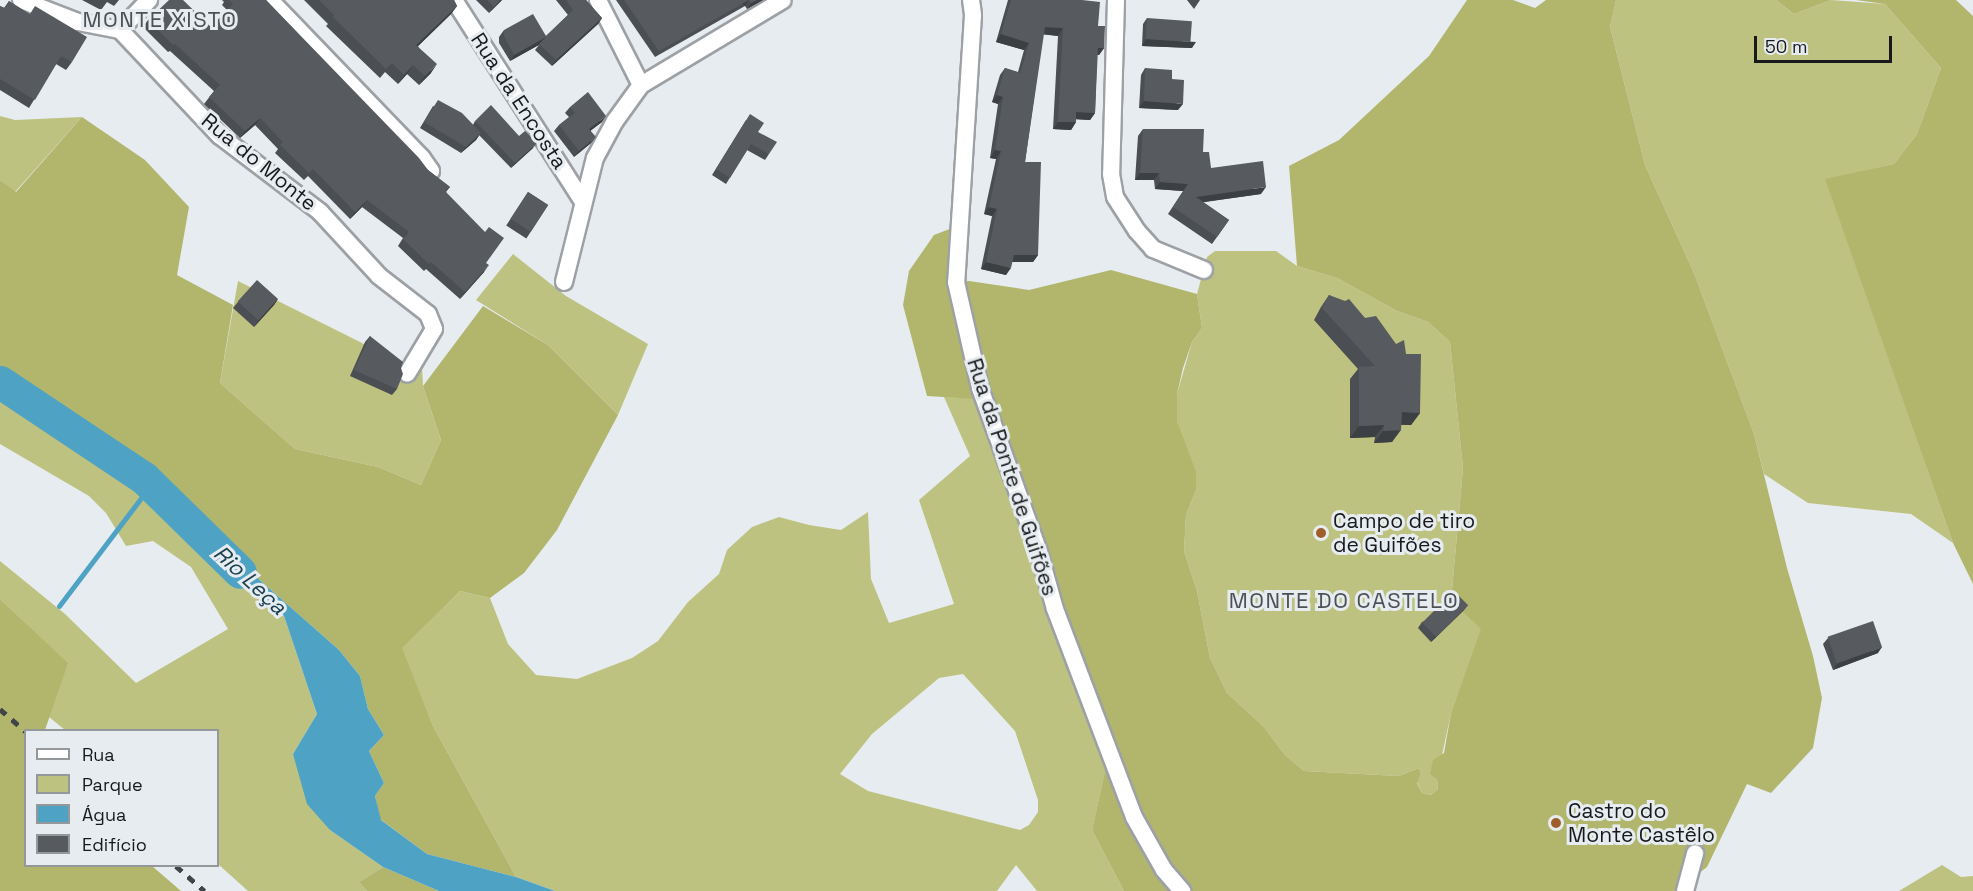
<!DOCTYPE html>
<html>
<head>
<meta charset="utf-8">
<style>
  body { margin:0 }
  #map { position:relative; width:1973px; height:891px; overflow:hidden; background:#e7ecf1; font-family:"Space Grotesk",sans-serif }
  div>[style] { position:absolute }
  .green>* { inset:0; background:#bec280 }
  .forest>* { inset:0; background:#b1b66c }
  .water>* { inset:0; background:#4ea3c5 }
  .stream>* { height:5px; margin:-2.5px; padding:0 2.5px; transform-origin:2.5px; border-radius:2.5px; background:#4ea3c5 }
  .river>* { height:33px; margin:-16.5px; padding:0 16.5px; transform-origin:16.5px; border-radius:16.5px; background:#4ea3c5 }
  .roads { filter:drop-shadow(2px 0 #9da1a5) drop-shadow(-2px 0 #9da1a5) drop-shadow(0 2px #9da1a5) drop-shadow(0 -2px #9da1a5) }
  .minor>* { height:16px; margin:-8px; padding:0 8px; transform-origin:8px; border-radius:8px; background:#fff }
  .rail>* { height:4.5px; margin-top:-2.25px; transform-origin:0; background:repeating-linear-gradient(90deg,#424548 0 8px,transparent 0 16px) }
  .wall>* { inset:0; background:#4b4e52; transform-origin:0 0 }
  .shaded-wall>* { inset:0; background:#3d4042; transform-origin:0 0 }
  .building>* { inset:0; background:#575b5f; transform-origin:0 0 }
  .dots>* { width:16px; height:16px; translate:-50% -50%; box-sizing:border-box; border:3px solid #e7ecf1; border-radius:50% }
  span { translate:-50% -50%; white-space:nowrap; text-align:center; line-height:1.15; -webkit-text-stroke:6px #e7ecf1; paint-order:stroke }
  .street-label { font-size:21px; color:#17191b }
  .poi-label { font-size:21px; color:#17191b }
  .left { translate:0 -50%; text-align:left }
  .neighbourhood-label { font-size:22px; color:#4d5155; letter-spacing:1.5px }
  .water-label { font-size:22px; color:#1b4150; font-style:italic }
  .legend { position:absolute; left:24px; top:729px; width:195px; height:138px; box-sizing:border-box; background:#e7ecf1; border:2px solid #94989b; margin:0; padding:8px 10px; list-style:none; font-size:18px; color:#17191b }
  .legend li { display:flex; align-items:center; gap:12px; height:30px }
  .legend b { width:30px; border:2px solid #94989b }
  .scale { position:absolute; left:1754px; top:36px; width:138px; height:27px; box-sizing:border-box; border:3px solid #17191b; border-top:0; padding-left:8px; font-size:18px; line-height:21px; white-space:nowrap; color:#17191b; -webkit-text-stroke:4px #e7ecf1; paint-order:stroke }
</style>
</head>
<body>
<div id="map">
  <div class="green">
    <div style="clip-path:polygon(1616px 0,1776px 0,1794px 14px,1831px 0,1885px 4px,1941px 68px,1917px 134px,1894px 164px,1826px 180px,1953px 543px,1911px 514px,1808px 503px,1764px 474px,1754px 434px,1694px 273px,1645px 165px,1610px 27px)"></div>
    <div style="clip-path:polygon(0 116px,15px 120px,82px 117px,15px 192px,0 180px)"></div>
    <div style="clip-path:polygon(1215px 251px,1276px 251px,1297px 266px,1337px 278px,1397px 311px,1428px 322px,1450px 342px,1463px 468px,1451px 601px,1482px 629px,1451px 713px,1437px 779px,1438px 789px,1431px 795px,1422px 793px,1417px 782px,1421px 774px,1419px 768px,1399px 776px,1304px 771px,1285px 755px,1263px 726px,1227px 693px,1210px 658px,1197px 591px,1184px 551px,1186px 515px,1196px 490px,1177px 421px,1177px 394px,1192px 342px,1202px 328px,1197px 294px,1207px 257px)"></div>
    <div style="clip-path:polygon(513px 254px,566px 296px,648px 344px,618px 415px,548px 345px,476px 300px)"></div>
    <div style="clip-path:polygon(238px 281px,402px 363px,422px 367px,423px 386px,441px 440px,421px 485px,378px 467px,295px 449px,220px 383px)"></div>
    <div style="clip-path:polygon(0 371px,145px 471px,213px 539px,200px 547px,284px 616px,317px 714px,293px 754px,330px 830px,383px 867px,359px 882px,367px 891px,248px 891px,218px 864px,218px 730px,65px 730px,49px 717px,67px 663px,0 599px,0 561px,65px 614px,136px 683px,228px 629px,191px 567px,153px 541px,126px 546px,106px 513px,89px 496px,0 444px)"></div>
    <div style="clip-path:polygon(evenodd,944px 397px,990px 399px,1112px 741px,1092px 830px,1124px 891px,1037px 891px,1016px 865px,997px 891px,555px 891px,516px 877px,433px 726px,401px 648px,460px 591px,490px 598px,508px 644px,536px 675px,577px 679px,632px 658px,658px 641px,688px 602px,719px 574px,727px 550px,752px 527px,779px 517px,809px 525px,841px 530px,868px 512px,871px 579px,889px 623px,954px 604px,919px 500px,970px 456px,944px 397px,963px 674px,1015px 731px,1038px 800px,1038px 812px,1029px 825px,1020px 830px,868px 791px,840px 774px,872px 734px,939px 678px,963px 674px)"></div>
    <div style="clip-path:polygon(1942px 865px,1961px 877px,1973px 876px,1973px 891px,1899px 891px)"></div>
  </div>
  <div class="forest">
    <div style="clip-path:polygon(1467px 0,1513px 0,1535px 8px,1546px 0,1616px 0,1610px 27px,1645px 165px,1694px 273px,1754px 434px,1787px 568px,1813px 656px,1822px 698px,1813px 748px,1771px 793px,1747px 784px,1707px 867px,1676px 891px,1124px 891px,1092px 830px,1112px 740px,1020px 500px,990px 400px,927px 396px,903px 305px,909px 271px,934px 235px,960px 225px,956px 282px,969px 281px,1029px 290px,1111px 270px,1197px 294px,1202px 328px,1192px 342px,1183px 368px,1177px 394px,1177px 421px,1196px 472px,1196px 490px,1186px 515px,1184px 551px,1197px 591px,1210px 658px,1227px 693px,1263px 726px,1285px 755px,1304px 771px,1399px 776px,1419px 768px,1421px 774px,1417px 783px,1422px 793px,1431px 795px,1438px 789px,1437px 779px,1430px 774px,1433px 760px,1444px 753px,1451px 713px,1481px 629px,1451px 601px,1463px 468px,1450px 342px,1428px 322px,1397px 311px,1337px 278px,1297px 266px,1289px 166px,1339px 140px,1429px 56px)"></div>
    <div style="clip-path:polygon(1776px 0,1831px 0,1794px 14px)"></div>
    <div style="clip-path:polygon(1856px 0,1956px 0,1973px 16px,1973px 584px,1953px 543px,1825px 179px,1894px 164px,1917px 134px,1941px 68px,1885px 4px)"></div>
    <div style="clip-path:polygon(82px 117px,145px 160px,189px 207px,177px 275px,233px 305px,220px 383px,295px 449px,378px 467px,421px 485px,441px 440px,423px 386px,483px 306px,548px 345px,618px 415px,557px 530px,524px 573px,490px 598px,460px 591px,402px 648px,433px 726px,516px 877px,427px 854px,380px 819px,375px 796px,384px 783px,369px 751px,384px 735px,368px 709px,360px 676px,339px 650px,213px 539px,145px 471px,0 371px,0 180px,16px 192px)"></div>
    <div style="clip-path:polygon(0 599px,68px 663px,45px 730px,26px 730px,26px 866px,152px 866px,181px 891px,0 891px)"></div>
    <div style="clip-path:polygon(383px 867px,439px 891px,367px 891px,359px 882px)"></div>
  </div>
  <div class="water">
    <div style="clip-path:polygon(213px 539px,339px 650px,360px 676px,368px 709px,384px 735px,369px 751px,384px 783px,375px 796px,381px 820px,427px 854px,516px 877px,555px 891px,439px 891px,383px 867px,330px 830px,307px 804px,293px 754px,317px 714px,284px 616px,199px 546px)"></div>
  </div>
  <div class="stream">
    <div style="left:59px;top:606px;width:152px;rotate:-52.8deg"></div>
  </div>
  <div class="river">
    <div style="left:0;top:382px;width:173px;rotate:33.7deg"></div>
    <div style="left:144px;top:478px;width:134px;rotate:44.4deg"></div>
  </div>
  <div class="roads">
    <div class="minor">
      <div style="left:21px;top:0;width:61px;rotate:21.1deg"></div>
      <div style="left:78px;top:22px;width:43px;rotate:10.8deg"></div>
      <div style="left:120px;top:30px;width:146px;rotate:46.7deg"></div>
      <div style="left:220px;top:136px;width:126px;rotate:37.2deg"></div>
      <div style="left:320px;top:212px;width:87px;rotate:47.3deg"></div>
      <div style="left:379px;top:276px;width:62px;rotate:37.8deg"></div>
      <div style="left:428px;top:314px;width:16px;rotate:68deg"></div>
      <div style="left:434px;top:329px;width:52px;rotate:121deg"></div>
      <div style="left:270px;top:0;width:219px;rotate:46.1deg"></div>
      <div style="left:422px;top:158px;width:16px;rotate:55deg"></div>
      <div style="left:454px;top:0;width:240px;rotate:57.4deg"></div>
      <div style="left:598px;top:0;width:95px;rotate:63.2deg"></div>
      <div style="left:971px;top:0;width:15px;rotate:82deg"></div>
      <div style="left:973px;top:15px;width:268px;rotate:93.6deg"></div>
      <div style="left:956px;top:282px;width:109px;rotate:77.2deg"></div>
      <div style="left:980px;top:388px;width:174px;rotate:70.2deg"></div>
      <div style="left:1039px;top:552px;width:59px;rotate:74.3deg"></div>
      <div style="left:1055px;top:609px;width:222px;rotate:69.2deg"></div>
      <div style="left:1134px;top:817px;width:61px;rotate:60.5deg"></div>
      <div style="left:1164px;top:870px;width:28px;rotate:49deg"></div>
      <div style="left:1116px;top:0;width:174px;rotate:91.6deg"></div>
      <div style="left:1111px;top:174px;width:23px;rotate:80deg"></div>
      <div style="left:1115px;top:197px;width:40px;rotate:57.1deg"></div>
      <div style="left:1137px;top:231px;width:24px;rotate:48deg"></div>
      <div style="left:1153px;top:249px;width:55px;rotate:22.4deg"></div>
      <div style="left:120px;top:30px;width:42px;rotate:-46deg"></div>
      <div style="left:564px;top:282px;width:128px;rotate:-76deg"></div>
      <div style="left:595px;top:158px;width:42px;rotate:-61.6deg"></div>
      <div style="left:615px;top:121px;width:44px;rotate:-54.2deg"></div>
      <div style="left:641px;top:85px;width:165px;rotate:-30.9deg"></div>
      <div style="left:1685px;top:891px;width:39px;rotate:-75deg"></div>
    </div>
  </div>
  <div class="rail">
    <div style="left:0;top:709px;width:35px;rotate:41deg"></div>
    <div style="left:176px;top:866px;width:38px;rotate:41deg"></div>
  </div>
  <div class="wall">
    <div style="clip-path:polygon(82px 0,119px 0,114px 6px,107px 2px,101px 10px)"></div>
    <div style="clip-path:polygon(222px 0,266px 0,428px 170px,450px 187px,446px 192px,486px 263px,484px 272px,460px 299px,426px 269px,424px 271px,398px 246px,403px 238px,362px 207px,350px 219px,308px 176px,304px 180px,275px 153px,278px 149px,255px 125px,240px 138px,204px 104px,214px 91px,170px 51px,168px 52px,143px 27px,148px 20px,211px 27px,227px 10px,222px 5px,224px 2px)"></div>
    <div style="clip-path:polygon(304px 0,454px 0,457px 6px,451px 14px,418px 46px,431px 73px,419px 85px,407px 74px,398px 84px,385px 72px,380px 78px,326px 26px,328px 24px)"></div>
    <div style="clip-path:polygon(476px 0,502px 0,489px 13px)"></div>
    <div style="clip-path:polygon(556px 0,586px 0,602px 18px,598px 24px,552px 66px,535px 50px,539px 45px,510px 61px,499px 43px,499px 37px,504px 30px,546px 36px,568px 15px)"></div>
    <div style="clip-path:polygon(616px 0,763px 0,747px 9px,745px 6px,655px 57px)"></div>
    <div style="clip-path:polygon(1008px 0,1082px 0,1098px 26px,1104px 48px,1099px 55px,1097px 55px,1095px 113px,1090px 120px,1076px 119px,1076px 122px,1071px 130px,1053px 129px,1058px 36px,1043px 34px,1025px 162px,1038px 255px,1033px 262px,1012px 262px,1006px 275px,981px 269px,992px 216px,984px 214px,996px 159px,990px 158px,998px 104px,992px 102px,1000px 75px,1005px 68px,1018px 72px,1024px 50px,996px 42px)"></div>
    <div style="clip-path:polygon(1187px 0,1200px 0,1194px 9px)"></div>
    <div style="clip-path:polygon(9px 1px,72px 62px,66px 70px,56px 64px,29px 108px,0 90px,0 6px,4px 8px)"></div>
    <div style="clip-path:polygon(1147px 18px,1192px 48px,1142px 46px,1143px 24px)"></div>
    <div style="clip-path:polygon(1145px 68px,1172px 79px,1178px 110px,1139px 108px,1141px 75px)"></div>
    <div style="clip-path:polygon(433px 106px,473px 125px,475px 121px,519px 136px,533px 148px,511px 168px,479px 135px,476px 140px,461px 153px,420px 128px)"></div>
    <div style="clip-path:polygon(570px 107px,602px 122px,591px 130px,591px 143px,574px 157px,554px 131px,559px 125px,569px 117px,565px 113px)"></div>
    <div style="clip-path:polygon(746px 120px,758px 132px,769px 154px,765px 160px,747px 150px,726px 184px,712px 175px)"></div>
    <div style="clip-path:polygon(1143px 129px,1203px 152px,1211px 168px,1261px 194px,1203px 202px,1229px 220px,1212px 244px,1168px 214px,1183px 191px,1155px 189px,1154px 180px,1135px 180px,1138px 136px)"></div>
    <div style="left:528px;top:192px;width:24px;height:40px;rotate:33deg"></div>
    <div style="clip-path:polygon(1329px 295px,1365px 318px,1406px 354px,1420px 413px,1411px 425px,1401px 425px,1392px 442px,1374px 443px,1375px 437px,1350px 438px,1350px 379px,1358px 369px,1314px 320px,1321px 307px)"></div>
    <div style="clip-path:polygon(278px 299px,274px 305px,254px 327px,233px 308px,238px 302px)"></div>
    <div style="clip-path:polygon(370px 336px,397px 389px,392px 395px,350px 376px,365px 342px)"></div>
    <div style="clip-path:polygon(1468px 605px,1463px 611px,1431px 642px,1418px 628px,1422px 622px)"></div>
    <div style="clip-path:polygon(1828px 638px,1878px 653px,1833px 670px,1823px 644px)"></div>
  </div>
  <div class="shaded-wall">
    <div style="clip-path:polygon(500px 0,502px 0,489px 13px,494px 7px)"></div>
    <div style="left:749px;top:0;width:7px;height:103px;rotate:124deg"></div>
    <div style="clip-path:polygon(757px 0,763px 0,747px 9px,751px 3px)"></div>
    <div style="clip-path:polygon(457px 6px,451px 14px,410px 54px,416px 45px)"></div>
    <div style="clip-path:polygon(602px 18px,598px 24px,552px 66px,556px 60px)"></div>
    <div style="clip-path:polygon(1045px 27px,1063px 28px,1058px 36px,1040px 34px)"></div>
    <div style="clip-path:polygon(1001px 34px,1029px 43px,1024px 50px,996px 42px)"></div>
    <div style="clip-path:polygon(546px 37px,542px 43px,510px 61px,514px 55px)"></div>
    <div style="clip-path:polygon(1146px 39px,1196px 42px,1192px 48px,1142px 46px)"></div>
    <div style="clip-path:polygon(1098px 48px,1104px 48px,1099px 55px,1093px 55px)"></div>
    <div style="clip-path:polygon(437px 64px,431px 73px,419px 85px,425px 76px)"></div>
    <div style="clip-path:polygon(413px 65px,407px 74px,398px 84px,404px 75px)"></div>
    <div style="clip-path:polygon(997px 95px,1003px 97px,998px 104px,992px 102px)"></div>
    <div style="clip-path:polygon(1144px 101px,1183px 104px,1178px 110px,1139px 108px)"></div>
    <div style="clip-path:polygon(1076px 112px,1095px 113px,1090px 120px,1071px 119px)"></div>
    <div style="clip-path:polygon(606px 116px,602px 122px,585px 135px,589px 129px)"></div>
    <div style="clip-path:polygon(260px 118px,255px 125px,240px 138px,245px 131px)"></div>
    <div style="clip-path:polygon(1058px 122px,1076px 122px,1071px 130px,1053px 129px)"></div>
    <div style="clip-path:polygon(481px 133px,476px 140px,461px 153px,466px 147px)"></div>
    <div style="clip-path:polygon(596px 137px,591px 143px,574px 157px,579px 151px)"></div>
    <div style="clip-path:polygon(537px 143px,533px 148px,511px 168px,515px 163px)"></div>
    <div style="clip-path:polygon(995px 150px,1001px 151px,996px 159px,990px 158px)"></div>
    <div style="clip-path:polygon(1140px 173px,1159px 173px,1154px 180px,1135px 180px)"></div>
    <div style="clip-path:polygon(1160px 182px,1188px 184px,1183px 191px,1155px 189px)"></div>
    <div style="clip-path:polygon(1266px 187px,1261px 194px,1191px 204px,1196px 197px)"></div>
    <div style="clip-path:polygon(367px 200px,362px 207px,350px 219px,355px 212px)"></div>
    <div style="clip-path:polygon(989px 207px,997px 209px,992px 216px,984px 214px)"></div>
    <div style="clip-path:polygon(1014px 255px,1038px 255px,1033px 262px,1009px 262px)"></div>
    <div style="clip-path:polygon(986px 262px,1011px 268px,1006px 275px,981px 269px)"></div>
    <div style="clip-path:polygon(489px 265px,484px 272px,460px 299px,465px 292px)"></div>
    <div style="clip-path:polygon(278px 299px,274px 305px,254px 327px,258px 321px)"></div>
    <div style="clip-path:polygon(1402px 412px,1420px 413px,1411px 425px,1393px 424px)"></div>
    <div style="clip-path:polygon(1384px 425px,1375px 437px,1350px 438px,1359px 426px)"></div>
    <div style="clip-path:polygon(1401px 430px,1392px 442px,1374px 443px,1383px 431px)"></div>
    <div style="clip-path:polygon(1468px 605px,1463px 611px,1431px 642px,1435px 636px)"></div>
    <div style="clip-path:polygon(1882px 647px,1878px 653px,1833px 670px,1837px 664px)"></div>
  </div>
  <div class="building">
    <div style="clip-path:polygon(169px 0,183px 0,211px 27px,233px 4px,229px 0,266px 0,419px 158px,428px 170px,450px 187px,445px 191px,485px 232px,489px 227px,504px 238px,486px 263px,489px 265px,465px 292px,431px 262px,429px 264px,403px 239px,409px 232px,367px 200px,355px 212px,313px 169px,309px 173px,280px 145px,283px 142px,260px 118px,245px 131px,209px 97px,220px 85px,175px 44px,173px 45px,148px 20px)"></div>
    <div style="clip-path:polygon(319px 0,454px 0,457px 6px,416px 45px,437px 64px,425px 76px,413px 65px,404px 75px,392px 63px,386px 69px,333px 17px,334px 15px)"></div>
    <div style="clip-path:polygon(487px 0,500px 0,494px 7px)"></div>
    <div style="clip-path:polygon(566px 0,586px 0,602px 18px,556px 60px,539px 44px,546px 37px,514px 55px,504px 36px,504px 30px,533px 14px,546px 36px,573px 10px)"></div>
    <div style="clip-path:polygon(624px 0,757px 0,751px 3px,749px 0,659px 51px)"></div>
    <div style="clip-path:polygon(1011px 0,1082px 0,1100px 2px,1098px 26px,1105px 26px,1104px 48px,1098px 48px,1095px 113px,1076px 112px,1076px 122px,1058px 122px,1063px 28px,1045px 27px,1025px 162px,1041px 162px,1038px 255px,1014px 255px,1011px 268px,986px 262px,997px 209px,989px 207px,1001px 151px,995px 150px,1003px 97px,997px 95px,1005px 68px,1020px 73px,1029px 43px,1001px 34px)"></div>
    <div style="clip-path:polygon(9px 1px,30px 14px,35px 6px,87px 37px,72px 62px,61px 56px,35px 100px,0 79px,0 6px,5px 8px)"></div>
    <div style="left:1147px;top:18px;width:45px;height:21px;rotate:4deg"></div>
    <div style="clip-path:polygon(1145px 68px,1172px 70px,1172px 79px,1184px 80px,1183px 104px,1144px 101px)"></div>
    <div style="clip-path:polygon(588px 92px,606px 116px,589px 129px,596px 137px,579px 151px,559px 125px,575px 113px,570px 107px)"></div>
    <div style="clip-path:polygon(438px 100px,462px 113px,481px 133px,466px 147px,424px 122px)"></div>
    <div style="clip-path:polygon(491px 105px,519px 136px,525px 131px,537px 143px,515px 163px,475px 121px)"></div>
    <div style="clip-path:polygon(750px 114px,764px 123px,758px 132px,777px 142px,769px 154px,751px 144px,730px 178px,716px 169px)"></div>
    <div style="clip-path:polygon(1143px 129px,1204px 129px,1203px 152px,1209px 152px,1211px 168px,1263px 161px,1266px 187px,1196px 197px,1229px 220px,1217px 237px,1173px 207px,1188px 184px,1160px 182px,1159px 173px,1140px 173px)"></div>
    <div style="left:528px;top:192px;width:24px;height:32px;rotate:33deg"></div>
    <div style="left:257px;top:280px;width:28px;height:29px;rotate:42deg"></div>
    <div style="clip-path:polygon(1329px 295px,1345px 301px,1349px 299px,1365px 318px,1376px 316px,1396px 344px,1404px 340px,1406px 354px,1421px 354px,1420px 413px,1402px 412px,1401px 430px,1383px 431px,1384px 425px,1359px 426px,1359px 367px,1375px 366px,1322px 308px)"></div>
    <div style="clip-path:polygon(370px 336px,403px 362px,401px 368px,403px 374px,397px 389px,354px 370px)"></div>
    <div style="left:1454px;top:591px;width:20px;height:45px;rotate:45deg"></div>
    <div style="left:1873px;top:621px;width:28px;height:48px;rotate:71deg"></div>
  </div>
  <div class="dots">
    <div style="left:1321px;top:533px;background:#9f5d2b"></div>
    <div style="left:1556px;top:823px;background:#9f5d2b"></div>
  </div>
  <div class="street-label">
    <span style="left:519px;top:101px;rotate:57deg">Rua da Encosta</span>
    <span style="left:259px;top:162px;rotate:39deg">Rua do Monte</span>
    <span style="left:1012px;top:477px;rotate:72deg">Rua da Ponte de Guifões</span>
  </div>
  <div class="poi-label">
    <span class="left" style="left:1333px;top:533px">Campo de tiro<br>de Guifões</span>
    <span class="left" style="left:1568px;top:823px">Castro do<br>Monte Castêlo</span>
  </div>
  <div class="neighbourhood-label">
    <span style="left:160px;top:20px">MONTE XISTO</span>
    <span style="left:1344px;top:601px">MONTE DO CASTELO</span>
  </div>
  <div class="water-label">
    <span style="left:250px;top:580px;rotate:43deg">Rio Leça</span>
  </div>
  <ul class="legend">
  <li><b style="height:8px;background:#fff"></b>Rua</li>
  <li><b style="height:16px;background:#bec280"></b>Parque</li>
  <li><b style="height:16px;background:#4ea3c5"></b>Água</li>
  <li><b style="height:16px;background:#575b5f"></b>Edifício</li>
  </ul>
  <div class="scale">50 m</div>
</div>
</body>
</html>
